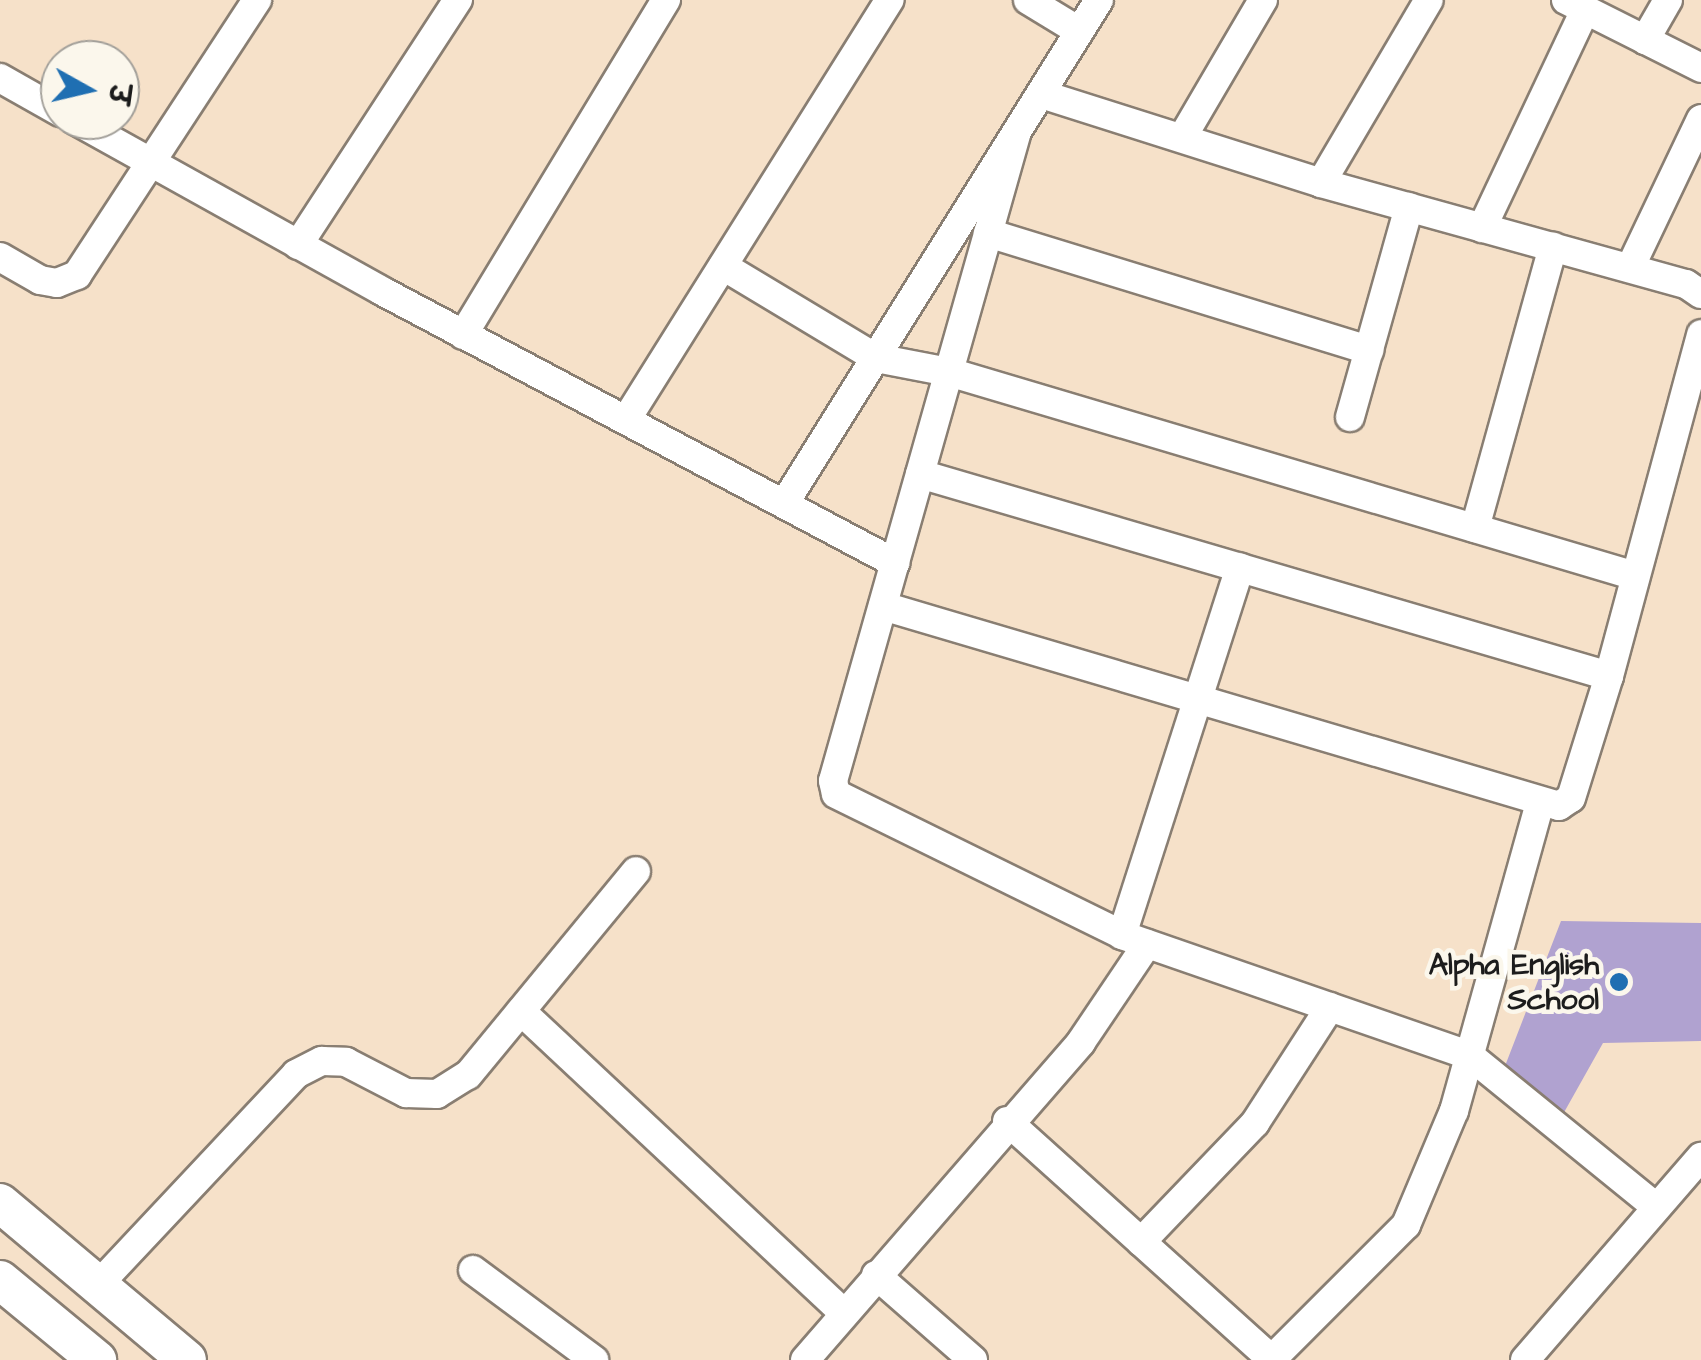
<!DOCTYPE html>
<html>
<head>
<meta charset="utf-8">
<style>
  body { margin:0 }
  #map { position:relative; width:1701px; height:1360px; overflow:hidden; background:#f6e1c9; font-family:"Architects Daughter","Playpen Sans Deva",sans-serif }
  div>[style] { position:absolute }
  .building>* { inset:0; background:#b0a2d0 }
  .roads { filter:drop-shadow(2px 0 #897e72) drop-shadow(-2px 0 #897e72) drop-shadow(0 2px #897e72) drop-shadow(0 -2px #897e72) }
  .minor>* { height:28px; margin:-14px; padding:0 14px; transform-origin:14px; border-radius:14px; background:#fff }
  .secondary>* { height:38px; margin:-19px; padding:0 19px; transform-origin:19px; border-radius:19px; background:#fff }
  .dots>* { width:28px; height:28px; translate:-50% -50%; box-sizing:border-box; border:5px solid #fbf7ec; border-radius:50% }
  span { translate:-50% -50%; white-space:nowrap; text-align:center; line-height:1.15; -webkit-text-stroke:9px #fbf7ec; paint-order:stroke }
  .poi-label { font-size:30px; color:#1c1c1c; font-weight:700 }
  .right { translate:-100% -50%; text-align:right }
  .north { position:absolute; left:40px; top:40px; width:100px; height:100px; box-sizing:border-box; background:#fbf7ec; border:2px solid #a29f99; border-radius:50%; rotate:98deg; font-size:28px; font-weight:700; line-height:40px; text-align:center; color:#1c1c1c }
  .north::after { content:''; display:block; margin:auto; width:35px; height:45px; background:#1f6fb2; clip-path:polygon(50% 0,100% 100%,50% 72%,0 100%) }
</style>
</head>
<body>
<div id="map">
  <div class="building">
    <div style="clip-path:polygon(1561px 921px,1701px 923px,1701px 1041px,1603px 1043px,1562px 1116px,1505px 1066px)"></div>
  </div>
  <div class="roads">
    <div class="minor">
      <div style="left:1028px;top:0;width:60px;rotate:31.3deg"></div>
      <div style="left:1566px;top:0;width:151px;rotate:26.7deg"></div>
      <div style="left:1645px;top:40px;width:46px;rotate:-60.1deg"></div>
      <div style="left:0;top:78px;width:69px;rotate:29.5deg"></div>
      <div style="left:1041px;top:94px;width:294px;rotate:17.6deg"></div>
      <div style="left:1321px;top:183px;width:379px;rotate:15.5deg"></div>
      <div style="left:1686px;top:284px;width:18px;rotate:34deg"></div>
      <div style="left:75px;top:120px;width:351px;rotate:29.1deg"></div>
      <div style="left:382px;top:291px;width:581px;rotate:27.93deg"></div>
      <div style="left:1016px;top:135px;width:671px;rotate:105.82deg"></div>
      <div style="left:833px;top:781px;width:13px;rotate:77deg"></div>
      <div style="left:836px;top:794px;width:319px;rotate:26.2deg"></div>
      <div style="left:1122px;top:935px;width:367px;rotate:19.1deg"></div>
      <div style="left:1469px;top:1055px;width:241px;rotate:39.1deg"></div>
      <div style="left:1182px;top:138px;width:160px;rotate:-59.6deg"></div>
      <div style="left:1321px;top:183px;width:212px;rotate:-59.5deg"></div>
      <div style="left:1482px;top:228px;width:241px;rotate:-64.7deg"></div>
      <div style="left:988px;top:233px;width:399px;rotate:17.1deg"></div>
      <div style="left:298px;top:245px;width:293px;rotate:-56.9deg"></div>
      <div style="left:0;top:257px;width:46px;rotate:29.9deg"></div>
      <div style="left:40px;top:280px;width:17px;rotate:10deg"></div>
      <div style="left:57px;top:283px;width:22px;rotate:-22deg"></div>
      <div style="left:77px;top:275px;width:329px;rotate:-56.8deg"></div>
      <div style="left:723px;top:266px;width:179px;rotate:31deg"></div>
      <div style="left:876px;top:358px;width:74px;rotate:10.9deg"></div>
      <div style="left:949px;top:372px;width:713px;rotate:16.55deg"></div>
      <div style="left:1630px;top:268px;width:165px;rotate:-64.5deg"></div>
      <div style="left:463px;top:335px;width:392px;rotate:-58.8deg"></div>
      <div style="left:1350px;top:417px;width:218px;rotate:-74.3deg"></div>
      <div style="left:626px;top:420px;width:496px;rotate:-57.9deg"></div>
      <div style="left:920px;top:474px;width:718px;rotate:16.34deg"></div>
      <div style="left:784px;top:504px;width:594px;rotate:-57.99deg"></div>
      <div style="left:1475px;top:528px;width:292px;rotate:-74.5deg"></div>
      <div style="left:883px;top:606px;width:705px;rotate:16.48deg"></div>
      <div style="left:1559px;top:806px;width:14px;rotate:-34deg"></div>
      <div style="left:1571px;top:798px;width:128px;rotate:-72.7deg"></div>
      <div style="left:1609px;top:676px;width:354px;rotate:-74.9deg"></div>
      <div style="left:1122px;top:935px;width:386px;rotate:-72.2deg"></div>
      <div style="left:521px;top:1011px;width:442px;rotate:43.1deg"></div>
      <div style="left:1007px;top:1121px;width:357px;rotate:42deg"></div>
      <div style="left:1141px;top:1242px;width:165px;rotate:-46.2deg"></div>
      <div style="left:1255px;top:1123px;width:138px;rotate:-57.1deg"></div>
      <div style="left:473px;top:1270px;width:151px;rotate:36.6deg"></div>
      <div style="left:876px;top:1275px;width:129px;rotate:41.2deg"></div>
      <div style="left:98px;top:1285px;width:289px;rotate:-46.8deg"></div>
      <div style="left:296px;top:1074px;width:29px;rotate:-27deg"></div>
      <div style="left:322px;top:1061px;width:24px;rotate:2deg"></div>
      <div style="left:346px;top:1062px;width:68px;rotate:27.3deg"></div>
      <div style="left:406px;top:1093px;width:31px;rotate:2deg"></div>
      <div style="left:437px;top:1094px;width:36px;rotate:-32deg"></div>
      <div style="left:468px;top:1075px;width:264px;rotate:-50.5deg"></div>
      <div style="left:805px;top:1360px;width:421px;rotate:-49deg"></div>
      <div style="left:1081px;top:1042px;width:118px;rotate:-56deg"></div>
      <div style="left:1271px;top:1360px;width:191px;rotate:-45deg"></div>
      <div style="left:1406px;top:1225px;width:124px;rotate:-67.2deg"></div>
      <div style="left:1454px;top:1111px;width:321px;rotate:-74.4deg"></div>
      <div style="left:1525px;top:1360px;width:269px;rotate:-49.1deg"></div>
    </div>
    <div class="secondary">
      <div style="left:0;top:1203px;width:244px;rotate:40deg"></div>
      <div style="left:0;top:1280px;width:126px;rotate:39.5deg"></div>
    </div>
  </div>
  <div class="dots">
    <div style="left:1619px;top:982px;background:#1f6fb2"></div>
  </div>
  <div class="poi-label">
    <span class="right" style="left:1599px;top:982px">Alpha English<br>School</span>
  </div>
  <div class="north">उ</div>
</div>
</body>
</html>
